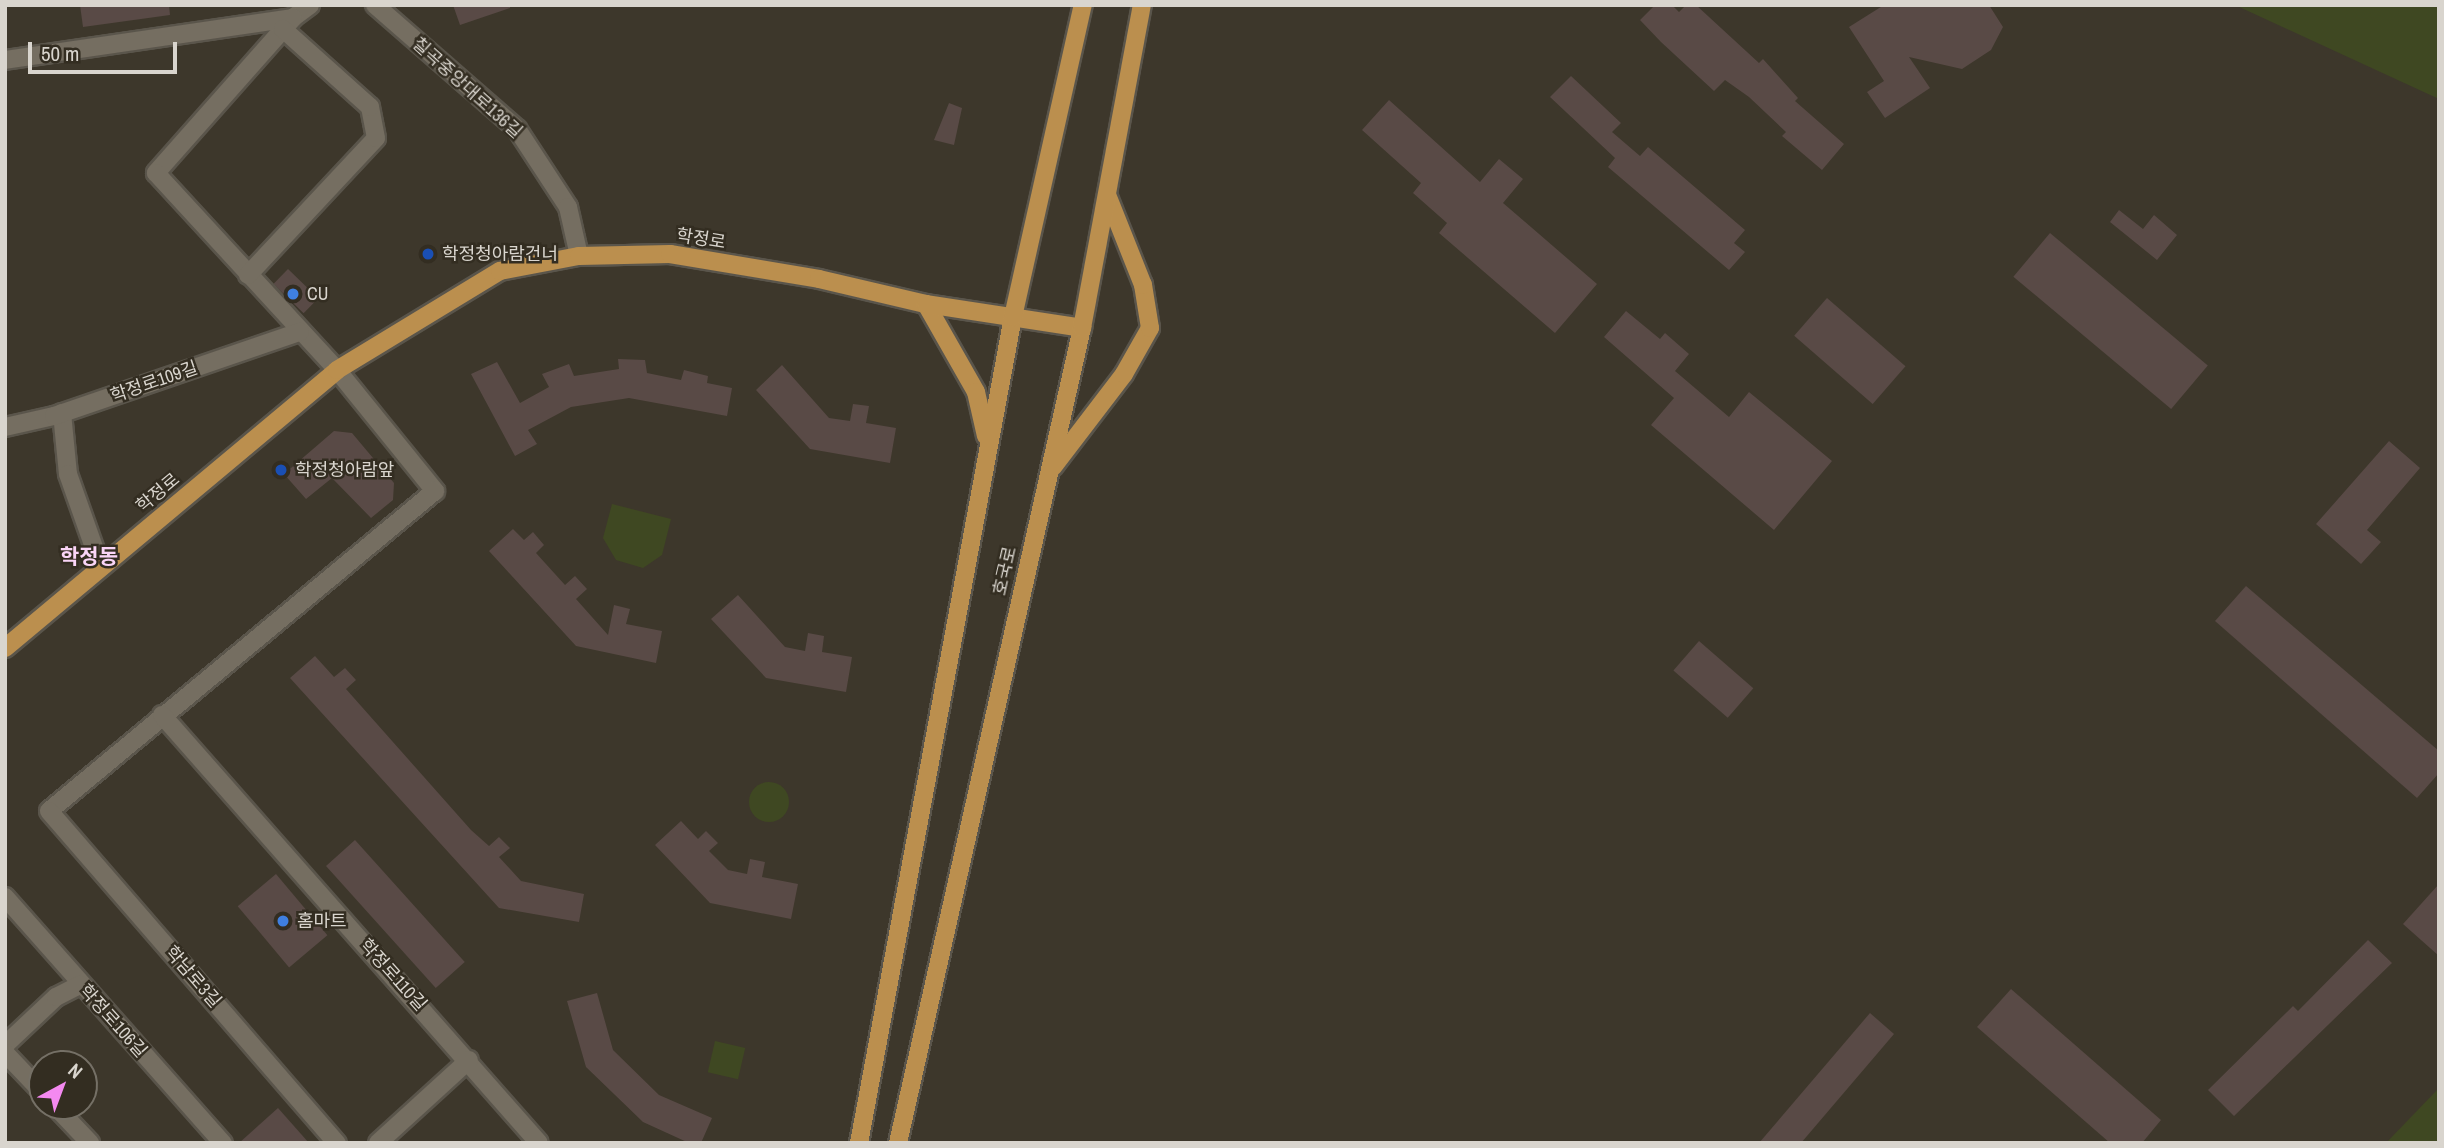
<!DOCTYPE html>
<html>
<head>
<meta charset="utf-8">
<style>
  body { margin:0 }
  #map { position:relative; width:2444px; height:1148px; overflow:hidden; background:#3d372b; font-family:"Archivo Narrow","Noto Sans KR",sans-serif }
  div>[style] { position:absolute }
  .green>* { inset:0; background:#3f4822; transform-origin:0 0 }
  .round { border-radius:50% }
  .building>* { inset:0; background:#594a46; transform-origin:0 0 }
  .roads { filter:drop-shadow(2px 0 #5a554b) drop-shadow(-2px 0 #5a554b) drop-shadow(0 2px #5a554b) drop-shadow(0 -2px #5a554b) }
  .minor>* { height:18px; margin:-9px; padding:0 9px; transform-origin:9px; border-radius:9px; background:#756e61 }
  .major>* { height:18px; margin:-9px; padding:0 9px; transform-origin:9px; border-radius:9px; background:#bb8f4e }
  .dots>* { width:19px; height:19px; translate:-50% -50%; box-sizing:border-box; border:4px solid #332d21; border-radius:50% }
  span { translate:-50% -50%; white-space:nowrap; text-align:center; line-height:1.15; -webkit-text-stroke:5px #332d21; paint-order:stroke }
  .street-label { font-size:18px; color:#d9d5ce }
  .poi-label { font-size:18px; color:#d9d5ce }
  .left { translate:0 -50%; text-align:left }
  .quarter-label { font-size:21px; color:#fad5f7; font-weight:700 }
  .frame { position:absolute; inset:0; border:7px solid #d9d5ce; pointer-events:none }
  .north { position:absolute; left:28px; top:1050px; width:70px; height:70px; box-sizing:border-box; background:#332d21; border:2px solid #757066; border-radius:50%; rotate:41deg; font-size:19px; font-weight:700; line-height:28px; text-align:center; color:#d9d5ce }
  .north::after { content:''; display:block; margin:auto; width:24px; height:32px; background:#f489f0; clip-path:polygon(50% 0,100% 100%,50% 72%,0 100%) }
  .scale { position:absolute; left:28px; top:42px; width:149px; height:32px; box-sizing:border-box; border:4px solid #d9d5ce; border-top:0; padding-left:9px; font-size:21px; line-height:24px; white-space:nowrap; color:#d9d5ce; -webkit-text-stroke:5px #332d21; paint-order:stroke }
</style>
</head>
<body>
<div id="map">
  <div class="green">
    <div style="clip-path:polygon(2235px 5px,2439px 5px,2439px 99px)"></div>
    <div style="clip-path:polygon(612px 504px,671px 519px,662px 555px,643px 568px,616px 560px,603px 538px)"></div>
    <div class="round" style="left:749px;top:782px;width:40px;height:40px"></div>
    <div style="left:715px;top:1041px;width:31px;height:32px;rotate:13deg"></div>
    <div style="clip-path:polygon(2439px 1088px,2439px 1143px,2386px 1143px)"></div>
  </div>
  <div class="building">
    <div style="clip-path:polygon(80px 5px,169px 5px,170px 15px,83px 27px)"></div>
    <div style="clip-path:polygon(453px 5px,510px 5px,510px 8px,460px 25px)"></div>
    <div style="clip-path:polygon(1655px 5px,1672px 5px,1679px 12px,1686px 5px,1696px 5px,1759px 63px,1763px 59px,1798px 98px,1795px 101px,1844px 144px,1822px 170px,1782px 136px,1786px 132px,1749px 97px,1725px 80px,1714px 91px,1661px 42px,1640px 20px)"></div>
    <div style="clip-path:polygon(1884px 5px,1989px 5px,2003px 27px,1991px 50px,1962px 69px,1909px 57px,1930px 88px,1885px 118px,1867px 92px,1884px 81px,1849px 27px)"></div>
    <div style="clip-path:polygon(1571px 76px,1621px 123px,1612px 132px,1640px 156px,1648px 147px,1745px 230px,1734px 243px,1745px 252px,1729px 270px,1608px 167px,1615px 158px,1550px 97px)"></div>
    <div style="clip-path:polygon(1389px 100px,1480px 182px,1499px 159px,1523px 179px,1503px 203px,1597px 284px,1555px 333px,1439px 233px,1447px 223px,1413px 193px,1421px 183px,1362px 130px)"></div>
    <div style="clip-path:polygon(949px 103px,962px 108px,954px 145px,934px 140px)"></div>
    <div style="clip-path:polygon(2119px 210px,2143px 229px,2154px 215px,2177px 235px,2157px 260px,2110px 222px)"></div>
    <div style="left:2050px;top:233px;width:206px;height:57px;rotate:40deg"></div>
    <div style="left:288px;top:269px;width:42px;height:21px;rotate:44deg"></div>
    <div style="left:1827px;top:298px;width:104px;height:50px;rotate:41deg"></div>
    <div style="clip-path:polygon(1626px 311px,1660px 339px,1665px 333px,1689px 354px,1675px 371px,1729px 417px,1749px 392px,1832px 461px,1774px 530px,1651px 425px,1674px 398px,1604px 337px)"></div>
    <div style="clip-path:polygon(618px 359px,645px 360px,647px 373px,681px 380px,684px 370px,708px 376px,707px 383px,732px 388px,727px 416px,629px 398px,571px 407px,528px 430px,537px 444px,515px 456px,471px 374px,497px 362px,520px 403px,549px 387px,542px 374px,569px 364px,574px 376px,619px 369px)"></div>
    <div style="clip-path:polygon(782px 365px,829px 418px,850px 421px,853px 404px,869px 406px,866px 423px,896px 428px,890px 463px,810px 449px,756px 390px)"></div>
    <div style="clip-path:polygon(334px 431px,352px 433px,394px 483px,393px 500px,371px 518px,332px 478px,306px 499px,284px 474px)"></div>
    <div style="clip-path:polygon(2389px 441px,2420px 468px,2367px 530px,2381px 542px,2361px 564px,2316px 524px)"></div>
    <div style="clip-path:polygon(513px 529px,524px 540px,533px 532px,544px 545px,536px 553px,565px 585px,575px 576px,587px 589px,576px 599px,608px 635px,614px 605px,630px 609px,626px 624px,662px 631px,656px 663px,576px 646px,489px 551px)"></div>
    <div style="clip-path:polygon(2246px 586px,2439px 751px,2439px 773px,2417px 798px,2215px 621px)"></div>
    <div style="clip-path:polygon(738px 595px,785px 647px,805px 651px,808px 633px,824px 636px,822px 652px,852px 657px,846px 692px,766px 678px,711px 619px)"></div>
    <div style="left:1699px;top:641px;width:72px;height:39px;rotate:41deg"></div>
    <div style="clip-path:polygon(315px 656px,334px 677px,345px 668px,356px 680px,346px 689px,471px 830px,489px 846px,499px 837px,510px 848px,499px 857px,521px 881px,584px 894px,579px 922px,499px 908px,290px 678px)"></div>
    <div style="clip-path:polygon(681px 821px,698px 839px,706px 831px,718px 843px,709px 851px,728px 870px,747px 874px,750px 859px,765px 862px,762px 877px,798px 884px,791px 919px,710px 903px,655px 845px)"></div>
    <div style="left:355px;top:840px;width:164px;height:39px;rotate:48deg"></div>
    <div style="left:276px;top:874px;width:80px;height:50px;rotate:50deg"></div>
    <div style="clip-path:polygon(2439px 884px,2439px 956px,2403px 924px)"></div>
    <div style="clip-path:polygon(2368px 940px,2392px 963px,2234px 1116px,2208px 1090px,2293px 1006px,2298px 1011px)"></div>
    <div style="clip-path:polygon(2011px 989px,2161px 1120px,2142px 1143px,2110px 1143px,1977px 1027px)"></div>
    <div style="clip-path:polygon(597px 993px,613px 1050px,659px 1095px,712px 1118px,701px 1143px,689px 1143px,643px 1122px,586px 1067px,567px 1001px)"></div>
    <div style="clip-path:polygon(1870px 1013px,1894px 1034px,1801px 1143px,1759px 1143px)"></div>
    <div style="clip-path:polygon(278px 1108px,309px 1143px,239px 1143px)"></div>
  </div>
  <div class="roads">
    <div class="minor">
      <div style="left:310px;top:5px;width:21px;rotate:143deg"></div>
      <div style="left:293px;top:18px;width:207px;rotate:131.5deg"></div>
      <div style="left:156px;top:173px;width:268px;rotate:47.4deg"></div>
      <div style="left:337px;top:370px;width:156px;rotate:51deg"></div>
      <div style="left:435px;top:491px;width:501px;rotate:140.34deg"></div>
      <div style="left:49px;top:811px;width:440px;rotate:49.1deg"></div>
      <div style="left:375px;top:5px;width:189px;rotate:41.1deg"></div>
      <div style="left:517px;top:129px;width:93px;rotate:56.8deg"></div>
      <div style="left:568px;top:207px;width:50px;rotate:77.3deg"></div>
      <div style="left:5px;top:60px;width:291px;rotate:-8.3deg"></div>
      <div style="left:248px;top:275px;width:187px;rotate:-46.9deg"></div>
      <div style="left:376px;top:138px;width:32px;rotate:-101deg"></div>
      <div style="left:370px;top:107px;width:117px;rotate:-138.1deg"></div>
      <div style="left:62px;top:413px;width:61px;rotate:84.4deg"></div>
      <div style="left:68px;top:474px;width:99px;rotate:70.5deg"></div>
      <div style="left:5px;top:427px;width:50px;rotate:-12.7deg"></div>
      <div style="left:54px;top:416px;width:260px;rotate:-18.9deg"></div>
      <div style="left:162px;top:715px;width:570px;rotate:48.63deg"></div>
      <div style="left:5px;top:897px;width:329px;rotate:48.5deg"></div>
      <div style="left:5px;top:1045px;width:70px;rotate:-43.3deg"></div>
      <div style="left:56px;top:997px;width:27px;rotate:-27deg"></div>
      <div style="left:5px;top:1053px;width:54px;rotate:46.5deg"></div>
      <div style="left:55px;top:1106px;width:51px;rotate:46.6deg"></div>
      <div style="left:378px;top:1143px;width:123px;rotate:-42.4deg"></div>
    </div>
    <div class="major">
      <div style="left:926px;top:304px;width:101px;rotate:60.4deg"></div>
      <div style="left:976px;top:392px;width:45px;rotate:77.2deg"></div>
      <div style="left:1053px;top:467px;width:117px;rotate:-52.6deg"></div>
      <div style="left:1124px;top:374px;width:53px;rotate:-60.5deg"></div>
      <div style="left:1150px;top:328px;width:44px;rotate:-99.2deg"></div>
      <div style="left:1143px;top:285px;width:95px;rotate:-111.7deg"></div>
      <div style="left:5px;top:648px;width:433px;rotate:-39.9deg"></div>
      <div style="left:337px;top:370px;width:191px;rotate:-31.3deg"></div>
      <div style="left:500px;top:271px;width:80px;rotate:-10.8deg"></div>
      <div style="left:579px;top:256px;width:91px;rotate:-1.3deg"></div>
      <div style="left:670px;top:254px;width:151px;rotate:9.5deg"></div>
      <div style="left:819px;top:279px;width:110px;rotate:13.2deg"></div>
      <div style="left:926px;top:304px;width:158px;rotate:8.7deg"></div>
      <div style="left:859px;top:1143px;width:840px;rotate:-79.44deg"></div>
      <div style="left:1013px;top:317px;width:320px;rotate:-77.4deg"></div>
      <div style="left:898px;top:1143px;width:836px;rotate:-77.28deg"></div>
      <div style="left:1082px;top:328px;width:329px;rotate:-79.5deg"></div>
    </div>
  </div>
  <div class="dots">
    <div style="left:428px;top:254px;background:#1a4fb4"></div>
    <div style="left:293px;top:294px;background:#3f7fe0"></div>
    <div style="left:281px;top:470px;background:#1a4fb4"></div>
    <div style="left:283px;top:921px;background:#3f7fe0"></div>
  </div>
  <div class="street-label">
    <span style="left:467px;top:88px;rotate:42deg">칠곡중앙대로136길</span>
    <span style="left:701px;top:239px;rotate:9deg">학정로</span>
    <span style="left:154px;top:382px;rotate:-19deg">학정로109길</span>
    <span style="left:158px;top:493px;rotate:-40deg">학정로</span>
    <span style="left:1005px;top:571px;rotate:-77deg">호국로</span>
    <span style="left:393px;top:975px;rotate:48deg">학정로110길</span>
    <span style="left:193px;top:977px;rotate:49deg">학남로3길</span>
    <span style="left:113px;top:1021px;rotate:48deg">학정로106길</span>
  </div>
  <div class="poi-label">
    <span class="left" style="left:442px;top:254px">학정청아람건너</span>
    <span class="left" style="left:307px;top:294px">CU</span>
    <span class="left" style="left:295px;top:470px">학정청아람앞</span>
    <span class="left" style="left:297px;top:921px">홈마트</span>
  </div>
  <div class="quarter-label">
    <span style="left:89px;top:557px">학정동</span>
  </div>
  <div class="frame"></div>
  <div class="north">N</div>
  <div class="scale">50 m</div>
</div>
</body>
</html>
